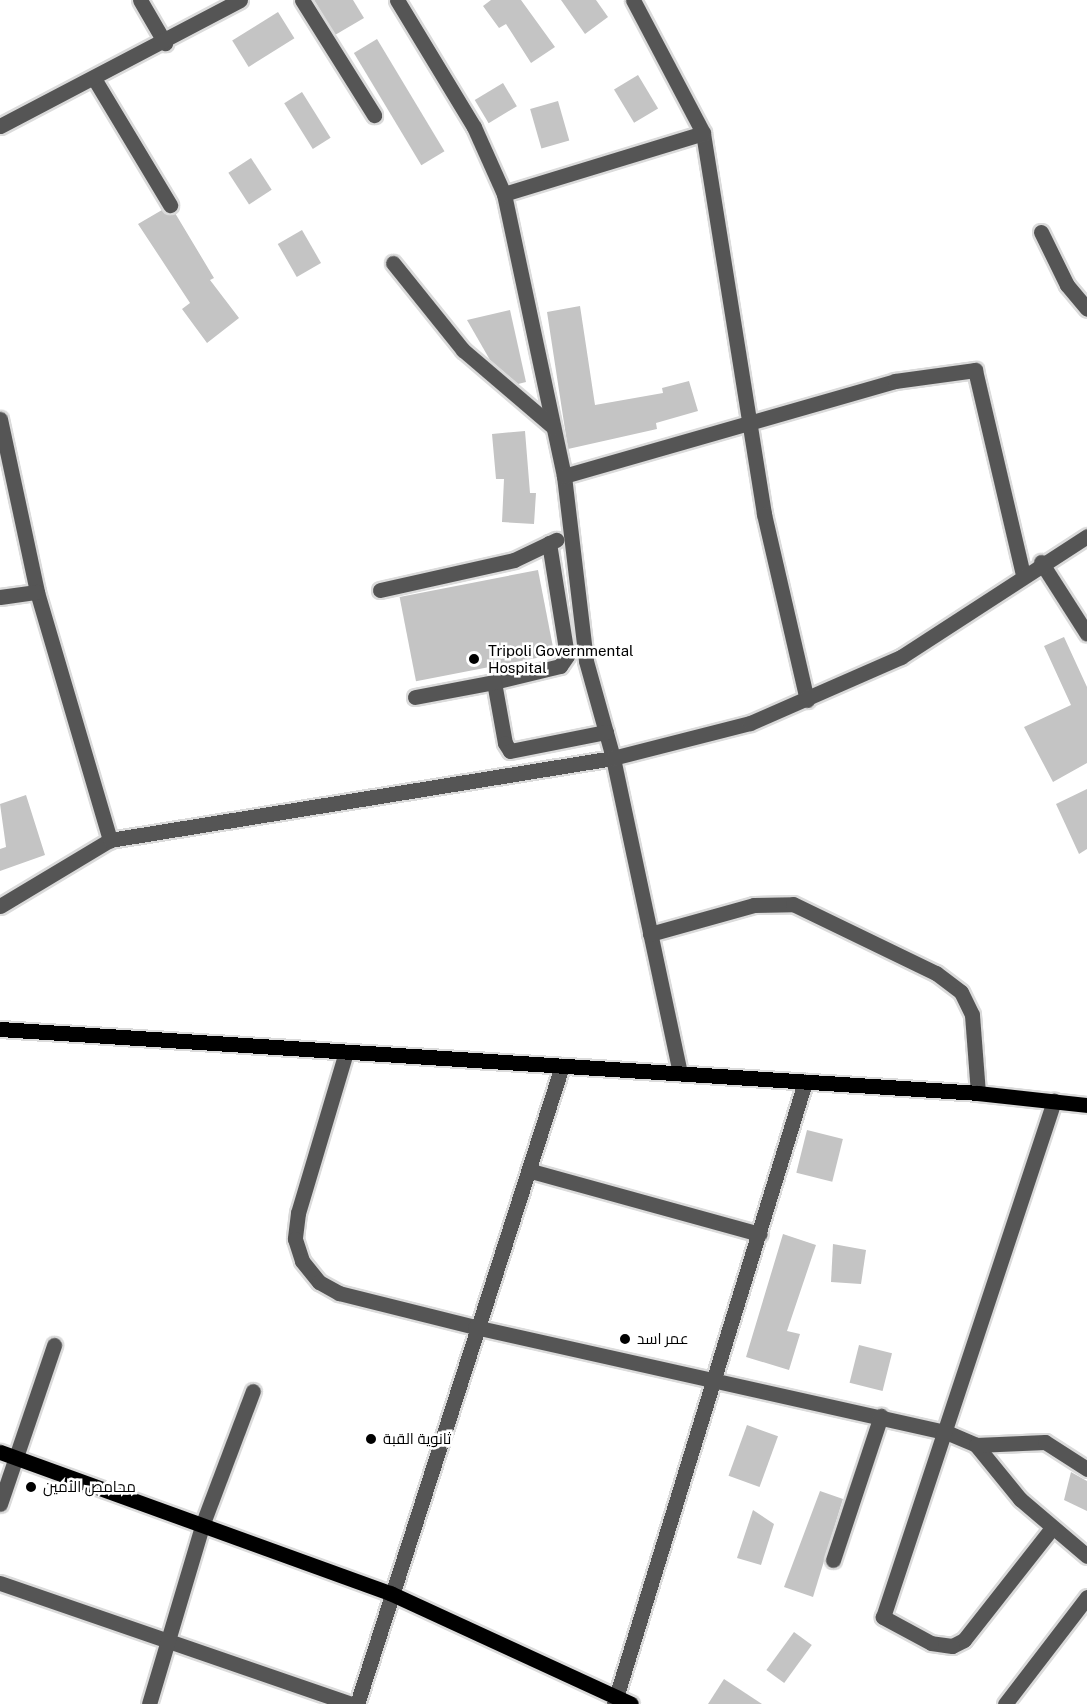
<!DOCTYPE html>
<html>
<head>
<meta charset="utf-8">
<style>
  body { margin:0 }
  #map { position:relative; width:1087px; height:1704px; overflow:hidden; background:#fff; font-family:"Public Sans",Cairo,sans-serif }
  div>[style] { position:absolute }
  .building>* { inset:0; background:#c4c4c4; transform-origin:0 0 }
  .roads { filter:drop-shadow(2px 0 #dbdbdb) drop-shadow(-2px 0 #dbdbdb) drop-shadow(0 2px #dbdbdb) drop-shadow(0 -2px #dbdbdb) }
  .minor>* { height:15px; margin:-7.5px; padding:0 7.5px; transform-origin:7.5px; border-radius:7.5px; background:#555 }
  .major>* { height:15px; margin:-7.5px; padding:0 7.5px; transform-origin:7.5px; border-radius:7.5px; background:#000 }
  .dots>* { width:16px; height:16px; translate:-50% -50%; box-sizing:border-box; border:3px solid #fff; border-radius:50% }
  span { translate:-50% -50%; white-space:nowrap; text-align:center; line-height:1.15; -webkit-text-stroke:5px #fff; paint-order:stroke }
  .poi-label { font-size:15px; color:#000 }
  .left { translate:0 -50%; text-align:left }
</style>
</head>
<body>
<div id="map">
  <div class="building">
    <div style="clip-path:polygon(314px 0,353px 0,364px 18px,335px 35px)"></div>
    <div style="clip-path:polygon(491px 0,521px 0,555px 47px,531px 63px,506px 24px,499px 28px,483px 6px)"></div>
    <div style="clip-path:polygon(561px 0,596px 0,608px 17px,585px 34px)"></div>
    <div style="left:278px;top:12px;width:31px;height:54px;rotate:58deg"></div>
    <div style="left:377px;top:39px;width:131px;height:27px;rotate:59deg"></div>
    <div style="left:638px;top:75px;width:39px;height:28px;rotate:59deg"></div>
    <div style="left:503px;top:83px;width:27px;height:33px;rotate:59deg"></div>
    <div style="left:302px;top:92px;width:54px;height:21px;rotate:58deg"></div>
    <div style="left:558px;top:101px;width:41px;height:29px;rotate:74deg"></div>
    <div style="left:251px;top:158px;width:38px;height:27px;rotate:57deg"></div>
    <div style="clip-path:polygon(162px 210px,175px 213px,214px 278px,210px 280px,239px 318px,207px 343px,182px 309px,190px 303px,138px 224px)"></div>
    <div style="left:302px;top:230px;width:38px;height:28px;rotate:60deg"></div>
    <div style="clip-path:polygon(580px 306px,595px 405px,663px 393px,662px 388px,689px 381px,698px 411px,656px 423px,657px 429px,568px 449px,547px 312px)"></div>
    <div style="clip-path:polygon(510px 310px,526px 382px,518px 384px,490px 360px,467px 320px)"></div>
    <div style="clip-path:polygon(525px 431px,530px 493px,536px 493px,534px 524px,502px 522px,504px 479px,496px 479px,492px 434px)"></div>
    <div style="left:538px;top:570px;width:86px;height:141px;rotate:79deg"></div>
    <div style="clip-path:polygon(1064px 637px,1087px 687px,1087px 763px,1053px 782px,1024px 727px,1071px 705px,1044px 646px)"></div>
    <div style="clip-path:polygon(1087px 789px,1087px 849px,1079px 854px,1056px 804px)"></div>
    <div style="clip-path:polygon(26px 795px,45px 855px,0 871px,0 849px,6px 847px,0 804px)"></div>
    <div style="left:807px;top:1130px;width:37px;height:44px;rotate:14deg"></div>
    <div style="clip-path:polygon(783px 1234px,816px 1245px,787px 1331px,800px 1334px,789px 1370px,746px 1357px)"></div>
    <div style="clip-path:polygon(833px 1244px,866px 1250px,861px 1284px,831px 1282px)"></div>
    <div style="left:859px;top:1345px;width:34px;height:39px;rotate:14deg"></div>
    <div style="left:747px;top:1425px;width:33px;height:54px;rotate:20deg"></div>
    <div style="clip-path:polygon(1071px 1472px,1087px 1481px,1087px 1511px,1064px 1500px)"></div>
    <div style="clip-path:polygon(820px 1491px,843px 1499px,813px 1597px,784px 1587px)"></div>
    <div style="clip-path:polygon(753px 1510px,774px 1524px,761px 1565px,737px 1558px)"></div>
    <div style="left:794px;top:1632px;width:22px;height:47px;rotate:36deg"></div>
    <div style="clip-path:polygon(724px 1679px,762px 1704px,708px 1704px)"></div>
  </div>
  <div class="roads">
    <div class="minor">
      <div style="left:140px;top:0;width:50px;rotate:59.8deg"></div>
      <div style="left:302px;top:0;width:136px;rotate:57.9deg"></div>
      <div style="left:397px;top:0;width:149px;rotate:58.8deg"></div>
      <div style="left:474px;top:127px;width:73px;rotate:65.9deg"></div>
      <div style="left:504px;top:194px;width:288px;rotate:78deg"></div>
      <div style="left:564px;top:476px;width:186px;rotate:83.2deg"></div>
      <div style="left:586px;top:661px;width:101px;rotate:74.4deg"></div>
      <div style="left:613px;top:758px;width:322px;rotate:78deg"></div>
      <div style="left:633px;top:0;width:150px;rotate:62.2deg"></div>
      <div style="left:703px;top:133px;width:386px;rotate:80.9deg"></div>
      <div style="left:764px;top:514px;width:191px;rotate:77deg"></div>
      <div style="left:95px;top:80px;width:146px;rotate:59deg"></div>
      <div style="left:0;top:126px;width:271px;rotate:-27.7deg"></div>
      <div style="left:504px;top:194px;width:208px;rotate:-17deg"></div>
      <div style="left:1041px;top:232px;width:59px;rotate:63.9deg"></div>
      <div style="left:1067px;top:285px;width:31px;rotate:50deg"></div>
      <div style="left:393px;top:263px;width:112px;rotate:51.2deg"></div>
      <div style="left:463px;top:350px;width:118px;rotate:40.5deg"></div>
      <div style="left:0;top:419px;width:177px;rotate:77.9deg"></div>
      <div style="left:37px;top:592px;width:259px;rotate:73.6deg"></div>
      <div style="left:564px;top:476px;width:344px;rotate:-16deg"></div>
      <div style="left:895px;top:381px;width:81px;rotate:-7.8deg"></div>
      <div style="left:975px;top:370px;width:211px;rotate:76.8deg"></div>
      <div style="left:549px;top:543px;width:114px;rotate:80.9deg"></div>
      <div style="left:567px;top:656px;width:12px;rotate:125deg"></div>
      <div style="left:560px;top:666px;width:68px;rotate:166.4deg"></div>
      <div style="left:494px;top:682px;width:62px;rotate:79.8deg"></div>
      <div style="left:505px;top:743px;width:9px;rotate:58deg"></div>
      <div style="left:510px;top:751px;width:98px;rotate:-11.2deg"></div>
      <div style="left:1041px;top:562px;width:85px;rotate:57.4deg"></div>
      <div style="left:380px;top:590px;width:137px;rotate:-12.6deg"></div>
      <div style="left:514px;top:560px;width:47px;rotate:-25.5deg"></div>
      <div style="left:0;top:597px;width:37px;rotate:-8deg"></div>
      <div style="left:415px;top:697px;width:80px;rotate:-10.8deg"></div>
      <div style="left:0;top:906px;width:128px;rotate:-31deg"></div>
      <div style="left:110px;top:840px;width:510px;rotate:-9.26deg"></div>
      <div style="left:613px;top:758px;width:141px;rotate:-14.3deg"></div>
      <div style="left:750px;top:723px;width:165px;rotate:-23.6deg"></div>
      <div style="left:901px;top:657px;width:222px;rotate:-33deg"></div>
      <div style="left:650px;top:934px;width:108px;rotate:-15.6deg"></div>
      <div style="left:754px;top:905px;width:39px;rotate:-1deg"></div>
      <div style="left:793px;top:904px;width:159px;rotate:25.8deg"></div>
      <div style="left:936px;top:973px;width:31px;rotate:37deg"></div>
      <div style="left:961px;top:992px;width:25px;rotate:64deg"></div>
      <div style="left:972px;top:1015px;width:78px;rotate:85.6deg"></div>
      <div style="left:346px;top:1052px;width:168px;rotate:106.6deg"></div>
      <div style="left:298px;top:1213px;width:26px;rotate:97deg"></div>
      <div style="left:295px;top:1239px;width:23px;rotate:72deg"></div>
      <div style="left:302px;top:1261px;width:27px;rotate:51deg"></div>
      <div style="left:319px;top:1282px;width:23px;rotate:29deg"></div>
      <div style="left:339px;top:1293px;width:140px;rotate:14deg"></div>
      <div style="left:475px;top:1327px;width:483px;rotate:12.6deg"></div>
      <div style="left:946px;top:1432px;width:33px;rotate:23deg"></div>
      <div style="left:976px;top:1445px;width:70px;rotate:50.8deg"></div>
      <div style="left:1020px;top:1499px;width:88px;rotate:40.4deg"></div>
      <div style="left:531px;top:1171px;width:237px;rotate:15.4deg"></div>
      <div style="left:976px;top:1445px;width:69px;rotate:-2.5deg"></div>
      <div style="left:1045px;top:1442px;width:50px;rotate:32.7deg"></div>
      <div style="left:0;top:1504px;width:168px;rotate:-71.2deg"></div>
      <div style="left:1052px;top:1528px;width:142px;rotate:128.2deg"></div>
      <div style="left:964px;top:1640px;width:13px;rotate:153deg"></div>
      <div style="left:952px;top:1646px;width:21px;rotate:-172deg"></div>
      <div style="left:931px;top:1643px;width:55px;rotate:-151.6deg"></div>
      <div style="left:883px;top:1617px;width:544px;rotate:-71.67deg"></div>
      <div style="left:833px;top:1560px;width:152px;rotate:-71.6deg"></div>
      <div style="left:0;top:1583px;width:372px;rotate:19deg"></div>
      <div style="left:149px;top:1704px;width:189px;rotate:-73.4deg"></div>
      <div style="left:203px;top:1523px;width:141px;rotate:-69.3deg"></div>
      <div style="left:357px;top:1704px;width:670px;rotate:-72.19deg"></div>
      <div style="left:614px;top:1704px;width:651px;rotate:-72.93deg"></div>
      <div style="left:1005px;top:1704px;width:135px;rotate:-52.5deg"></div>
    </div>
    <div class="major">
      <div style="left:0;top:1029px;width:980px;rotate:3.74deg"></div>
      <div style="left:978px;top:1093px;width:110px;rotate:6.3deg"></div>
      <div style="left:0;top:1452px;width:415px;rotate:19.9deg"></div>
      <div style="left:390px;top:1593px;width:265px;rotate:24.7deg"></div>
    </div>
  </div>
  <div class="dots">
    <div style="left:474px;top:659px;background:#000"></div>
    <div style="left:625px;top:1339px;background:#000"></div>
    <div style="left:371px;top:1439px;background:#000"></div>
    <div style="left:31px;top:1487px;background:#000"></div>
  </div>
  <div class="poi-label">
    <span class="left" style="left:488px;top:659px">Tripoli Governmental<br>Hospital</span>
    <span class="left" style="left:637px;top:1339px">عمر اسد</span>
    <span class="left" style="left:383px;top:1439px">ثانوية القبة</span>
    <span class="left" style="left:43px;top:1487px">محامص الأمين</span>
  </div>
</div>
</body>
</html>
